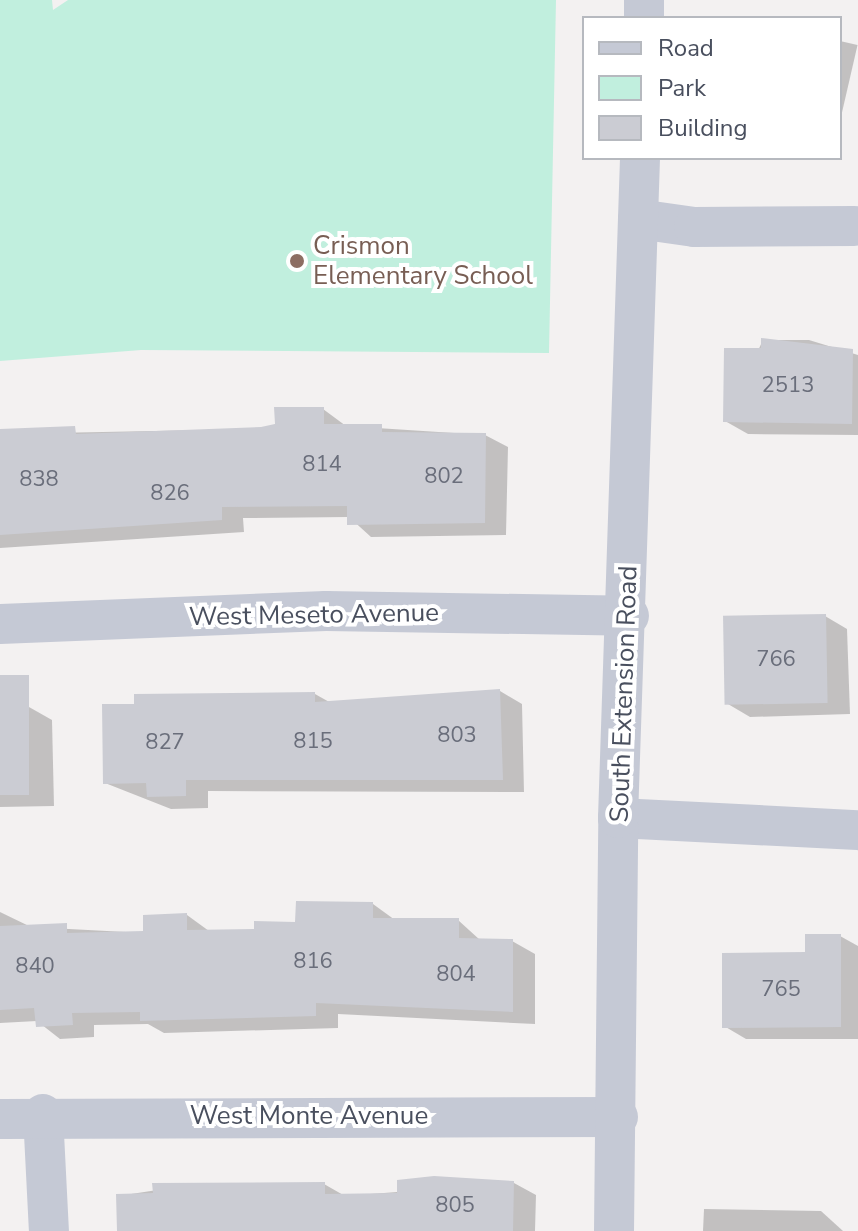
<!DOCTYPE html>
<html>
<head>
<meta charset="utf-8">
<style>
  body { margin:0 }
  #map { position:relative; width:858px; height:1231px; overflow:hidden; background:#f3f1f1; font-family:"Nunito Sans",sans-serif }
  div>[style] { position:absolute }
  .green>* { inset:0; background:#c1efde }
  .shadow>* { inset:0; background:#0003; transform-origin:0 0 }
  .building>* { inset:0; background:#cbccd3; transform-origin:0 0 }
  .minor>* { height:40px; margin:-20px; padding:0 20px; transform-origin:20px; border-radius:20px; background:#c5c9d5 }
  .dots>* { width:22px; height:22px; translate:-50% -50%; box-sizing:border-box; border:4px solid #fff; border-radius:50% }
  span { translate:-50% -50%; white-space:nowrap; text-align:center; line-height:1.15; -webkit-text-stroke:8px #fff; paint-order:stroke }
  .number-label { font-size:22px; color:#6a6e7b }
  .number-label span { -webkit-text-stroke-width:0 }
  .education-label { font-size:26px; color:#785e54 }
  .left { translate:0 -50%; text-align:left }
  .street-label { font-size:26px; color:#494f5e }
  .legend { position:absolute; left:582px; top:16px; width:260px; height:144px; box-sizing:border-box; background:#fff; border:2px solid #b6b9bf; margin:0; padding:10px 14px; list-style:none; font-size:24px; color:#494f5e }
  .legend li { display:flex; align-items:center; gap:16px; height:40px }
  .legend b { width:40px; border:2px solid #b6b9bf }
</style>
</head>
<body>
<div id="map">
  <div class="green">
    <div style="clip-path:polygon(0 0,52px 0,53px 10px,68px 0,556px 0,549px 353px,141px 350px,0 361px)"></div>
  </div>
  <div class="shadow">
    <div style="left:840px;top:41px;width:18px;height:75px;rotate:13deg"></div>
    <div style="clip-path:polygon(763px 340px,809px 340px,858px 355px,858px 435px,748px 434px,725px 421px)"></div>
    <div style="clip-path:polygon(323px 409px,346px 426px,485px 435px,508px 447px,506px 535px,371px 537px,349px 517px,243px 518px,244px 532px,0 548px,0 434px,261px 429px)"></div>
    <div style="clip-path:polygon(825px 616px,847px 629px,850px 714px,750px 717px,728px 704px)"></div>
    <div style="clip-path:polygon(500px 691px,522px 704px,524px 792px,208px 791px,208px 808px,171px 809px,105px 783px,315px 694px,331px 703px)"></div>
    <div style="clip-path:polygon(29px 707px,52px 720px,54px 806px,0 807px,0 708px)"></div>
    <div style="clip-path:polygon(373px 904px,395px 920px,458px 920px,480px 940px,512px 941px,535px 954px,535px 1024px,338px 1014px,338px 1028px,164px 1033px,148px 1024px,94px 1025px,94px 1037px,60px 1039px,37px 1021px,0 1023px,0 912px,31px 927px,145px 933px,187px 915px,209px 931px,256px 931px)"></div>
    <div style="clip-path:polygon(840px 936px,858px 946px,858px 1039px,746px 1039px,724px 1026px,807px 954px)"></div>
    <div style="clip-path:polygon(203px 1183px,324px 1184px,345px 1196px,514px 1183px,536px 1195px,535px 1231px,119px 1231px,118px 1196px)"></div>
    <div style="clip-path:polygon(704px 1209px,821px 1211px,843px 1231px,703px 1231px)"></div>
  </div>
  <div class="building">
    <div style="clip-path:polygon(761px 338px,853px 349px,852px 424px,723px 422px,724px 348px,761px 348px)"></div>
    <div style="clip-path:polygon(274px 407px,324px 407px,324px 424px,382px 424px,382px 432px,486px 433px,485px 523px,347px 525px,347px 506px,222px 507px,222px 520px,0 535px,0 429px,75px 426px,76px 434px,261px 427px,275px 424px)"></div>
    <div style="left:826px;top:614px;width:89px;height:103px;rotate:89deg"></div>
    <div style="left:0;top:675px;width:29px;height:120px"></div>
    <div style="clip-path:polygon(500px 689px,503px 780px,186px 780px,186px 796px,147px 797px,146px 783px,103px 784px,102px 704px,134px 704px,134px 694px,315px 692px,315px 702px)"></div>
    <div style="clip-path:polygon(296px 901px,373px 902px,373px 918px,459px 918px,459px 938px,513px 939px,513px 1012px,316px 1003px,316px 1016px,140px 1021px,140px 1012px,72px 1013px,73px 1025px,36px 1027px,34px 1008px,0 1010px,0 926px,67px 923px,67px 933px,143px 931px,143px 915px,187px 913px,187px 930px,254px 929px,254px 921px,295px 922px)"></div>
    <div style="clip-path:polygon(805px 934px,841px 934px,841px 1027px,722px 1028px,722px 953px,805px 952px)"></div>
    <div style="clip-path:polygon(434px 1176px,514px 1181px,513px 1231px,117px 1231px,116px 1194px,153px 1193px,152px 1183px,325px 1182px,325px 1194px,397px 1193px,397px 1180px)"></div>
  </div>
  <div class="minor">
    <div style="left:644px;top:18px;width:18px;rotate:-90deg"></div>
    <div style="left:638px;top:219px;width:57px;rotate:8.1deg"></div>
    <div style="left:694px;top:227px;width:160px;rotate:-0.4deg"></div>
    <div style="left:0;top:624px;width:326px;rotate:-2.3deg"></div>
    <div style="left:326px;top:611px;width:303px;rotate:0.9deg"></div>
    <div style="left:618px;top:818px;width:240px;rotate:2.9deg"></div>
    <div style="left:43px;top:1114px;width:117px;rotate:87.1deg"></div>
    <div style="left:0;top:1119px;width:618px;rotate:-0.19deg"></div>
    <div style="left:614px;top:1231px;width:413px;rotate:-89.4deg"></div>
    <div style="left:618px;top:818px;width:660px;rotate:-88.09deg"></div>
  </div>
  <div class="dots">
    <div style="left:297px;top:261px;background:#8d6e63"></div>
  </div>
  <div class="number-label">
    <span style="left:788px;top:386px">2513</span>
    <span style="left:322px;top:465px">814</span>
    <span style="left:444px;top:477px">802</span>
    <span style="left:39px;top:480px">838</span>
    <span style="left:170px;top:494px">826</span>
    <span style="left:776px;top:660px">766</span>
    <span style="left:457px;top:736px">803</span>
    <span style="left:313px;top:742px">815</span>
    <span style="left:165px;top:743px">827</span>
    <span style="left:313px;top:962px">816</span>
    <span style="left:35px;top:967px">840</span>
    <span style="left:456px;top:975px">804</span>
    <span style="left:781px;top:990px">765</span>
    <span style="left:455px;top:1206px">805</span>
  </div>
  <div class="education-label">
    <span class="left" style="left:313px;top:261px">Crismon<br>Elementary School</span>
  </div>
  <div class="street-label">
    <span style="left:314px;top:615px;rotate:-1deg">West Meseto Avenue</span>
    <span style="left:624px;top:694px;rotate:-88deg">South Extension Road</span>
    <span style="left:309px;top:1116px">West Monte Avenue</span>
  </div>
  <ul class="legend">
  <li><b style="height:10px;background:#c5c9d5"></b>Road</li>
  <li><b style="height:22px;background:#c1efde"></b>Park</li>
  <li><b style="height:22px;background:#cbccd3"></b>Building</li>
  </ul>
</div>
</body>
</html>
